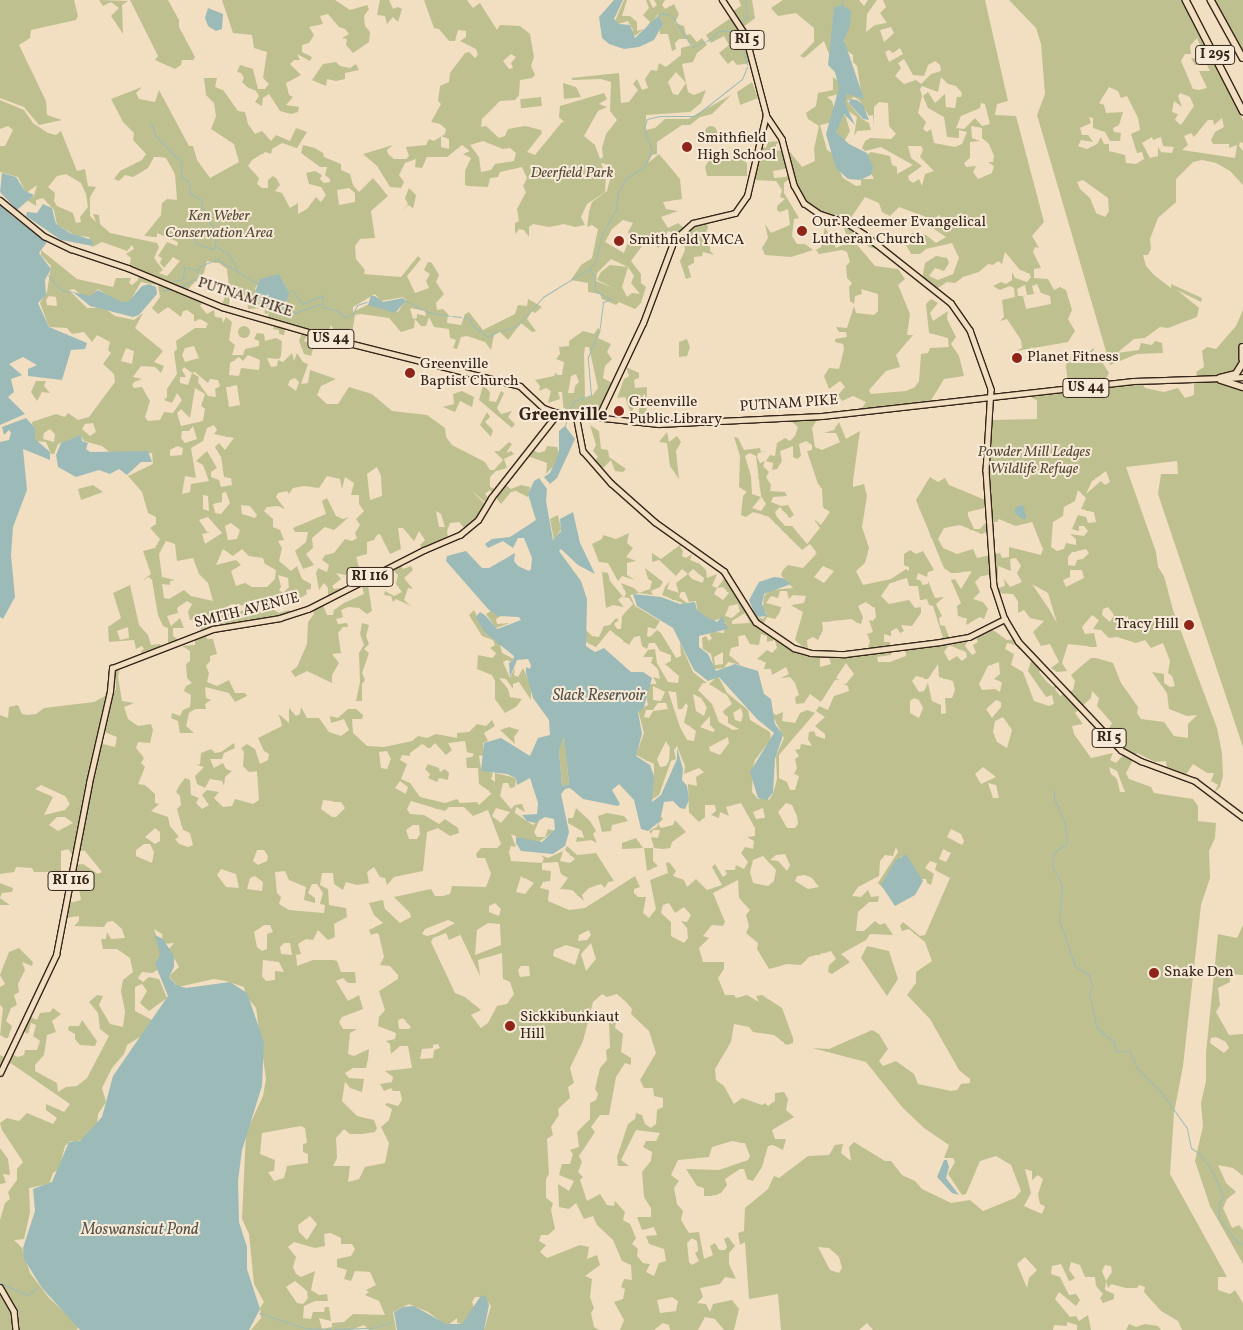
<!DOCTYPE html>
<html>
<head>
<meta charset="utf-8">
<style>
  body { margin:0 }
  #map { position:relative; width:1243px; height:1330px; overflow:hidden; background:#f2dec1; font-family:Vollkorn,serif }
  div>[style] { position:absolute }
  .green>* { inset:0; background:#bfc090; transform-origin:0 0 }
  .round { border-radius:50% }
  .water>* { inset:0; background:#9cbbb8 }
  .stream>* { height:1px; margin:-0.5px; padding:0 0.5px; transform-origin:0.5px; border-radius:0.5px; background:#9cbbb8 }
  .roads { filter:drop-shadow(1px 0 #36251a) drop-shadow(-1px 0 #36251a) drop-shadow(0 1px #36251a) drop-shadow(0 -1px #36251a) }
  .major>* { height:4.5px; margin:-2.25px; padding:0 2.25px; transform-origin:2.25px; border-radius:2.25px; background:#f2dec1 }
  .highway>* { height:5.5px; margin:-2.75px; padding:0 2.75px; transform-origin:2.75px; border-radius:2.75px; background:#f2dec1 }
  .dots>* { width:14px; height:14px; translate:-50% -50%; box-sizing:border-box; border:2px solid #f7ead7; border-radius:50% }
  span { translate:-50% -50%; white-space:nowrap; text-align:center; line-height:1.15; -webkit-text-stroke:4px #f7ead7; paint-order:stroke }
  .shield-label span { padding:1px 4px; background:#f7ead7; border:1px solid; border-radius:4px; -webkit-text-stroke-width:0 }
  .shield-label { font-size:14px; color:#36251a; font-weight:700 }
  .poi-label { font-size:15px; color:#36251a }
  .left { translate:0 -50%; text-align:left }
  .right { translate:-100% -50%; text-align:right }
  .park-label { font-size:15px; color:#584c38; font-style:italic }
  .street-label { font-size:15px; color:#36251a }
  .water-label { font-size:16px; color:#555249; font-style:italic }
  .quarter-label { font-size:18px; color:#36251a; font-weight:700 }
</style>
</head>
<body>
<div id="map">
  <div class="green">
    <div style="clip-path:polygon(0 0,74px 0,78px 16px,76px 20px,31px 30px,30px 38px,19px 45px,46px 101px,47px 115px,62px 120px,39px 125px,24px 107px,0 98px)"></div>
    <div style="clip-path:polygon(99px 0,128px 1px,122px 5px,123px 34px,111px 16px,119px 8px,111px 2px,103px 6px)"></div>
    <div style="clip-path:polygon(130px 0,168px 0,179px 20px,179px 27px,195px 57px,193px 60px,182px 60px,181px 65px,175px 69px,155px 60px,158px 56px)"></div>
    <div style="clip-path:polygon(222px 0,335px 0,350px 10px,367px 5px,369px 9px,364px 16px,365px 26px,370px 32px,369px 42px,353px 53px,346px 45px,347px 39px,342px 38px,349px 34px,345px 29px,339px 27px,328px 14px,320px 16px,323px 24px,309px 27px,314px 35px,309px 43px,302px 45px,302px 52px,312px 57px,310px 61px,297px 54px,300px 60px,294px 60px,290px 64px,301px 75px,286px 83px,289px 95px,293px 97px,286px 105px,299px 107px,298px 112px,291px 114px,280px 111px,269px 94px,263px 98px,262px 106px,255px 102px,259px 96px,256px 91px,247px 87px,242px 82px,244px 78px,241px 73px,237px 72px,240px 65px,253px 69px,258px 89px,265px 89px,269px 84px,263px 78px,267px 52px,254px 48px,252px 35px,233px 33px)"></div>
    <div style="clip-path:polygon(380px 0,389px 0,393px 9px,398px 7px,402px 9px,398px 22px,393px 17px,387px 24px,385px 16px,377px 15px)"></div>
    <div style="clip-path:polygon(evenodd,424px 0,467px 0,473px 8px,480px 3px,497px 30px,500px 25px,520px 26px,530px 34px,534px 57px,531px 66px,535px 75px,532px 78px,520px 80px,519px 95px,515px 100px,500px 101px,482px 119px,481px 127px,486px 126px,499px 138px,505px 136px,508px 129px,525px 126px,541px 130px,542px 133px,527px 152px,535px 155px,562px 122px,565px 123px,559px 117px,560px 106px,604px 93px,607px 99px,599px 104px,607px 107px,598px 111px,584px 136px,595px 145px,600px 159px,603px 157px,602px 148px,606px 134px,617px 120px,610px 111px,611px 82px,601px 79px,573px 80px,571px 78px,619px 73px,621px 103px,629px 102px,638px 90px,633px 84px,637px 79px,642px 90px,648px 88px,645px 79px,651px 70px,657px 71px,659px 63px,666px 67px,681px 55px,681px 48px,692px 45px,687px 39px,679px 39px,675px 43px,676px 49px,672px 51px,668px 34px,660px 34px,658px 14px,650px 26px,646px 28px,650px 22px,643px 15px,649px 8px,646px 0,649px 0,653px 8px,657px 5px,654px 0,665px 0,662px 5px,665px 9px,674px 4px,679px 14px,675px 23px,684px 26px,686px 35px,690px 34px,697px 42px,702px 38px,707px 45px,697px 53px,693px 62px,682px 64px,688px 92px,694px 95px,706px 90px,701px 103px,690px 112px,646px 115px,646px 130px,655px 128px,665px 119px,688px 119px,731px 95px,712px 114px,700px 117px,690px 125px,682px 125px,657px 142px,657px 154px,652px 155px,648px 163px,659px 154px,680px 179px,682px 199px,663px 202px,666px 209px,678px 211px,661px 217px,668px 228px,678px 223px,684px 228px,707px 220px,708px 228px,703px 239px,710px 241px,710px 251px,714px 255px,703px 252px,702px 256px,694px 257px,694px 263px,688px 266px,691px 277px,686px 279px,680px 261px,685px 250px,683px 237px,668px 231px,658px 249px,656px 239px,648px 238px,631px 261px,641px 274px,641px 283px,646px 287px,641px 303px,635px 309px,619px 302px,616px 305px,602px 299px,600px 294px,588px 292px,588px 283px,571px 280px,581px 265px,592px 258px,598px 229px,592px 225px,587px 227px,589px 212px,592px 202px,607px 191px,611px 175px,609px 165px,601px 163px,606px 175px,605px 192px,587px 204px,581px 217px,585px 225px,575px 227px,564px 224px,549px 227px,533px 224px,529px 227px,529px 237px,524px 230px,519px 229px,516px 234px,515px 231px,515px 223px,519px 221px,517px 209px,526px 192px,523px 186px,527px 178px,522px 167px,500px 172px,498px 177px,490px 178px,488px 187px,468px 186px,465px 185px,465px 171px,471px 158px,463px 154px,470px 151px,462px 145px,447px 157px,427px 157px,422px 168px,415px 167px,416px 159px,405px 163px,399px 175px,404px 182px,401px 188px,390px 187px,377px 166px,363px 154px,393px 145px,387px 150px,388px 154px,394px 159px,406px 159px,409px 156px,406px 147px,426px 145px,429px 139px,434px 141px,445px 134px,446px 129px,440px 124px,431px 122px,441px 104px,438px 101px,440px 86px,449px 82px,450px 73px,465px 53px,469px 52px,475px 58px,478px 55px,476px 49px,460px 41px,466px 37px,466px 31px,458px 30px,455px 41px,449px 41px,439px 29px,434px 28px,424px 0,511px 54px,516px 57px,511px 63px,513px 68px,509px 69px,503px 61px,511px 54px,424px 0,676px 72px,686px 83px,678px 95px,673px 94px,668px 82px,676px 72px,424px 0,441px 136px,449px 139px,449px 149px,441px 147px,441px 136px,424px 0,483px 141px,503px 149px,510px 148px,516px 153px,514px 161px,495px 164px,491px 170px,481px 172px,479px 157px,470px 145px,483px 141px,424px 0,623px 220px,633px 223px,628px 232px,630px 237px,624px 253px,605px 242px,612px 229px,623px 220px,424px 0,611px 259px,628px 267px,610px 265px,601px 272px,597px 280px,614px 288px,596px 281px,597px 273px,611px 259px,424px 0,628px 267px,634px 276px,631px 283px,640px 294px,632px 293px,627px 297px,622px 287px,628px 267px)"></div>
    <div style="clip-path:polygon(624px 0,627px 0,622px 16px,630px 16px,637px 22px,637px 31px,644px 29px,636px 35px,630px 36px,633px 30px,628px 21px,618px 24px,615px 21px)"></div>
    <div style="clip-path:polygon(739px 0,752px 0,755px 18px,741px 29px,751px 63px,737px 65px,733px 60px,728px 64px,719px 53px,729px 45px,724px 36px,711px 43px,706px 35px,732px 17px,730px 13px,741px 6px)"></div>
    <div style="clip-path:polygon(evenodd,783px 0,859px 0,864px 6px,868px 0,877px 0,867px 14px,866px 32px,875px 25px,887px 23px,880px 13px,886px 7px,883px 0,985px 0,1008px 101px,997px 104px,995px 115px,1016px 116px,1044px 222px,1032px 236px,1039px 248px,1035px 247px,1033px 252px,1041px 268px,1034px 269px,1034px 278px,1048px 279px,1054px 290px,1060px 287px,1066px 290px,1072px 310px,1068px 319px,1075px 331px,1068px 342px,1016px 351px,1022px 348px,1021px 340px,1007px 319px,1000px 321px,1004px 317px,1002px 300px,1015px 297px,1014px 288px,1010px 286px,1000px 290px,993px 286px,1001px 282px,1006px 284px,1012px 280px,1012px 272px,1015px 278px,1027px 282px,1031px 277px,1029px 273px,1020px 270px,1005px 252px,1002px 264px,998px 261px,993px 265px,988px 264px,979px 272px,963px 277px,955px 283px,947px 282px,935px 290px,922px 280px,925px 263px,936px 256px,947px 258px,949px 263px,944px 271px,935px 268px,929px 276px,938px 280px,953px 274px,959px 258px,952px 243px,926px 249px,920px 254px,911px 254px,906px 245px,912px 233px,926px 235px,936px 243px,946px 237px,934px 229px,926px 217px,899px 207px,890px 216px,882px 212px,879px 203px,865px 197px,848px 222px,879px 246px,876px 249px,869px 247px,856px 234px,853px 240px,875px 266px,898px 269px,905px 279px,898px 285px,910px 314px,907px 335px,913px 335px,896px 355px,900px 367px,886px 371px,869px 390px,871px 394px,906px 391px,915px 387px,919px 381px,921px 354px,928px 353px,930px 348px,949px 347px,948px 338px,929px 333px,926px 304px,931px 299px,938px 303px,930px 313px,933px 321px,948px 311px,947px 319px,956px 337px,951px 344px,959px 356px,964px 376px,944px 379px,930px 402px,860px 411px,866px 402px,853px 396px,842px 401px,838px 395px,845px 387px,840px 381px,829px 389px,824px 376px,829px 368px,839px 369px,844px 349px,843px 344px,835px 342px,835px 339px,847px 337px,846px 332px,839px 332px,836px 327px,847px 328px,854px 306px,856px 313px,874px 315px,878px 311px,878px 294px,861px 289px,862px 294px,855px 296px,854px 304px,850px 301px,849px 287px,852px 283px,847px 278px,846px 266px,850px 262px,847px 252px,842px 250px,819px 254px,816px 250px,821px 247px,825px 227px,836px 248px,849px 242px,841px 220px,809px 207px,788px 180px,784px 183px,784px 193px,799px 218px,794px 219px,792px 236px,797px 244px,805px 244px,813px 250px,791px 257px,765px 255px,762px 248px,768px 238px,765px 224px,771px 233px,790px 225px,788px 209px,780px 212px,777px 210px,777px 206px,785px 199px,780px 197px,782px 190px,776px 181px,752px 180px,757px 158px,769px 157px,768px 151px,758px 150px,759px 146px,766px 148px,768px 142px,783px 141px,776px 144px,776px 150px,790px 152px,802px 167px,815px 161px,814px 149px,819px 126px,808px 119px,806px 113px,816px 106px,818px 93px,833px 90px,833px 77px,839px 82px,839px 94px,827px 97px,832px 101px,835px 112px,832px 122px,820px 125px,827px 150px,832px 153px,843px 178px,856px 186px,861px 185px,861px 179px,874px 179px,868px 168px,868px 154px,871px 152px,890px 156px,892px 165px,897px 167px,897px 174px,913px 165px,881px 147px,865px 151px,862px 148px,865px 141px,870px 138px,891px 139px,896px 134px,889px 126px,888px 103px,879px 102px,874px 107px,874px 127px,873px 115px,869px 116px,859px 100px,854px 97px,847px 101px,862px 119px,869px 123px,871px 130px,857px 131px,854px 136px,857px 117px,844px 108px,844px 96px,849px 93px,862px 98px,857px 66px,853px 62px,853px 55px,845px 49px,844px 34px,829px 54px,824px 41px,804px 58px,800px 56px,814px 42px,814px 28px,796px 13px,778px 16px,771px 8px,783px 0,891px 27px,894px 33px,884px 42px,880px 30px,891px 27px,783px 0,900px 48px,903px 54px,889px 62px,885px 52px,889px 50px,893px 53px,900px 48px,783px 0,904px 59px,913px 75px,924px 76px,928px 65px,935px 61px,940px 65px,941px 71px,931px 74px,921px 84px,916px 80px,904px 84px,895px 76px,901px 68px,898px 63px,904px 59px,783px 0,941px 77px,948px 84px,956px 86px,962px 93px,961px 97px,957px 97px,955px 108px,946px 107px,945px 94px,935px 103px,928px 92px,923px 96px,928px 108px,944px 117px,947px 137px,959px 138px,959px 130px,967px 132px,962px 144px,955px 147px,934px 143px,931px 129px,927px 132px,923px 129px,926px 122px,918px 113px,922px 96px,920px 89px,922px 86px,938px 92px,941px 77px,783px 0,981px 103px,985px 104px,990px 124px,982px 126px,975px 118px,964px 129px,956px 128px,961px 116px,980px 108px,981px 103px,783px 0,971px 126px,982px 128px,982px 138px,989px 144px,994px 156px,993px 162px,988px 162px,994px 166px,992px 173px,978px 179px,973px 172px,976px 166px,966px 167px,964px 163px,970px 158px,970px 142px,980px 141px,972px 138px,971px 126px,783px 0,908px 146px,921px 146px,923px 150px,920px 157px,934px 171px,925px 174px,922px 186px,919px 179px,913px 183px,909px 180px,908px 176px,922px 166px,911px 158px,908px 146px,783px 0,790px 168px,791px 174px,785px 177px,774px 178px,773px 171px,790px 168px,783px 0,1037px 284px,1041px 293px,1050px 296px,1051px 304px,1026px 309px,1023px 296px,1018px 296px,1017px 289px,1025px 285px,1027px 295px,1034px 294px,1032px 286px,1037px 284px)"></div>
    <div style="clip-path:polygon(evenodd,1009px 0,1182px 0,1243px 120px,1243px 143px,1240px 142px,1239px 146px,1243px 151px,1243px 185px,1230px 171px,1216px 163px,1202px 160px,1193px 162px,1176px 179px,1176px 202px,1158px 218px,1150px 239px,1151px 249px,1148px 255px,1143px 255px,1146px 266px,1154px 275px,1171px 288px,1171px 284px,1202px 298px,1201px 302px,1177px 290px,1199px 308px,1197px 317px,1168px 328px,1160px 327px,1145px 338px,1134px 339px,1117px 353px,1139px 350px,1141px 343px,1152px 345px,1155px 341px,1162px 343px,1163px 353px,1137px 354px,1110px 365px,1037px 115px,1045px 94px,1041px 44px,1036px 28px,1009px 0,1197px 38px,1206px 60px,1191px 58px,1195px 65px,1207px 65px,1210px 71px,1199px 71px,1207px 88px,1199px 90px,1193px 89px,1181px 61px,1185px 54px,1191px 54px,1190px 46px,1197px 38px,1009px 0,1109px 87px,1118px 91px,1121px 98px,1127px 96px,1138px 118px,1140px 130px,1131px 134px,1137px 153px,1142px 152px,1144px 159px,1136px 164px,1126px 163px,1125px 155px,1109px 151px,1109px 144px,1104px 144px,1101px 137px,1097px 144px,1087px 149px,1078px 146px,1081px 140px,1093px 142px,1088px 135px,1082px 135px,1080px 128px,1091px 123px,1089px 117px,1093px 118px,1093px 128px,1105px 132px,1110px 141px,1120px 141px,1121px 133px,1114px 132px,1113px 128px,1119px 125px,1123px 112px,1106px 113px,1104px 105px,1099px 103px,1109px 87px,1009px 0,1180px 93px,1190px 97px,1194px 106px,1181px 125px,1175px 120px,1178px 114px,1172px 112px,1174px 101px,1182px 107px,1178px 96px,1180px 93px,1009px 0,1222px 118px,1224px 127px,1215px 132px,1211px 140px,1213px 144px,1229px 144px,1229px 148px,1237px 145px,1235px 158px,1182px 150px,1188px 145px,1184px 136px,1191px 133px,1194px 137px,1208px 120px,1213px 120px,1214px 125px,1222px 118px,1009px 0,1152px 137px,1153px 140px,1161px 137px,1163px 146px,1174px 147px,1172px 153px,1161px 152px,1158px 147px,1158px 156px,1150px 158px,1142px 143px,1152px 137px,1009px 0,1083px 180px,1108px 198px,1109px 211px,1105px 217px,1096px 213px,1090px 198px,1080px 189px,1077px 182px,1083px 180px)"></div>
    <div style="clip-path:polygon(1214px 0,1243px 0,1243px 51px,1241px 48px)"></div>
    <div style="clip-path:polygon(336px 62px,340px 66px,350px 68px,356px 64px,359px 70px,345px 73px,345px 79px,336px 81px,327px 79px,326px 86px,312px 80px,323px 64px)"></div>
    <div style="clip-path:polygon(evenodd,204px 78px,217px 78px,215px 87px,223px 90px,238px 111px,245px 112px,248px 124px,255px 134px,262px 131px,271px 141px,276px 135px,290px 141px,296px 128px,307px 132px,297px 148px,282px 143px,272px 149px,271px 154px,265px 152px,252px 160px,248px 166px,259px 178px,257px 184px,262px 188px,268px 188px,268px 180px,273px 176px,277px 179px,280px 185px,275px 191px,282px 193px,290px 208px,298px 203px,298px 214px,307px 209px,316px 197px,321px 202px,326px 195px,321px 187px,309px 184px,306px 173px,315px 171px,322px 175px,320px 179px,324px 183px,330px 182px,330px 179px,325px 175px,327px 167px,320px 167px,301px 153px,303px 145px,315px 148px,323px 153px,324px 157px,341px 164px,341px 170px,350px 174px,353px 185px,359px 192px,373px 178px,388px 196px,371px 211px,375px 238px,360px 239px,355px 246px,356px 259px,365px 270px,364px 274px,401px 277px,418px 256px,421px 259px,407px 276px,415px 293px,429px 288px,426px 281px,430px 274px,424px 270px,428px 262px,432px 263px,439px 275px,436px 282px,444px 294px,436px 303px,437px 310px,443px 309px,448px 314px,447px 323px,461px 325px,465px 314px,469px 312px,483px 330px,515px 314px,518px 305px,527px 306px,528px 299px,542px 307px,535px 313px,532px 311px,527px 319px,536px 331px,532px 332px,521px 323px,508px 340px,500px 332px,494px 335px,491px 350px,485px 342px,467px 336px,461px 337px,457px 349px,453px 348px,456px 340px,450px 338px,449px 329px,434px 327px,429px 317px,426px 326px,421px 326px,415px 319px,414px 328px,401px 332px,389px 318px,361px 314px,355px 315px,352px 334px,347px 339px,345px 331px,333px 329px,331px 325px,326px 337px,309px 332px,304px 341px,314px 345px,311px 356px,304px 354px,299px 341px,303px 330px,286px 324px,284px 335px,279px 334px,279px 330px,273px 329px,277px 321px,267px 318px,269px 313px,265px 314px,264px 308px,248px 309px,247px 300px,234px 298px,230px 299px,228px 308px,221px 306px,229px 288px,227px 269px,219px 263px,207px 261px,204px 273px,185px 292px,204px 300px,200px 306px,207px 314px,214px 310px,215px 317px,222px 318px,223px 323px,226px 317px,232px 322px,229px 340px,235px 345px,232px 355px,243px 355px,245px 349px,259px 346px,259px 341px,254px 339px,257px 333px,264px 334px,265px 341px,276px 338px,282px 341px,281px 356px,279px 359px,267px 358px,271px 367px,277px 366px,278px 360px,283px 362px,292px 353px,294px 361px,297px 353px,303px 362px,308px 364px,301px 384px,308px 383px,310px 370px,336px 379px,321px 386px,317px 395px,327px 404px,338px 404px,349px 387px,372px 394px,392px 411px,427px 415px,445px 428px,446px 437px,452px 445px,485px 462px,490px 470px,494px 470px,503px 460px,494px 451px,499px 451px,509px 442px,512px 444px,506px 453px,511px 451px,514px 454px,504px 459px,507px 468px,496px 471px,490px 477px,490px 487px,497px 490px,503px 483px,511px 489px,521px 485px,530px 487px,528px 497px,516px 491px,511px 492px,501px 504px,490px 490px,485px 494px,490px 500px,487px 504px,470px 489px,486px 505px,481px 515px,467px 531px,459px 522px,450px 523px,447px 531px,448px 539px,423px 550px,420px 545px,425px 540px,419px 531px,414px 541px,403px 528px,398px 528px,401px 549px,390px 554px,380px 534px,377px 535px,374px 540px,367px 542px,367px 554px,356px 557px,359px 567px,345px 575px,336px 573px,341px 579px,332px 586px,334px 589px,341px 588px,343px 592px,328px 600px,328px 588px,324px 583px,319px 590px,316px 573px,318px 568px,327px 572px,329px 565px,322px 560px,325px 555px,334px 553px,345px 539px,352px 541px,357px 538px,355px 533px,360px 525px,356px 519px,364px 511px,359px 504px,359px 495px,351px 495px,354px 483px,345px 477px,342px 489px,340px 479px,327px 476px,319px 488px,304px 486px,293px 488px,289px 494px,287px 491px,278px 493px,276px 497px,285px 509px,278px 506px,267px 507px,264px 511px,273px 519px,273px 527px,280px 530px,284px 540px,278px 541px,282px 548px,279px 561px,291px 571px,297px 566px,302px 579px,311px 584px,311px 589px,306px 590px,307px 594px,300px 598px,299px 594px,291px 590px,280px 598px,282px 603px,270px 607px,268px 603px,256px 601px,248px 606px,232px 604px,228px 606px,235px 613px,249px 609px,262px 613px,270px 608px,279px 613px,289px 610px,292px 615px,219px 628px,220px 618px,214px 615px,212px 629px,205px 632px,207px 639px,213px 639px,217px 654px,210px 656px,210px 661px,206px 666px,209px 673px,207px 682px,217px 686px,229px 680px,235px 693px,245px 693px,247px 696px,235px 702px,229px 693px,205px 687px,206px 698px,211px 700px,205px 704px,206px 709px,195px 709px,189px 713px,186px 726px,194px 733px,180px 733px,178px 721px,171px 718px,172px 713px,180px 716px,183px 710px,190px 707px,191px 695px,184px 691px,186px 686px,192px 683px,187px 678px,186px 664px,190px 661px,190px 651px,182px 646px,195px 645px,195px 635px,202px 632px,197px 619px,190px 620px,188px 612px,192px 604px,187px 601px,177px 608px,178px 613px,167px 616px,171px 626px,180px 618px,184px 628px,173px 628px,173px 636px,180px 641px,168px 646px,168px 628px,163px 626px,158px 615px,152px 580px,149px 577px,143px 580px,151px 574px,143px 551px,155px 548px,160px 539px,150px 528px,156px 524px,156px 517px,148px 513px,142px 492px,128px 476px,153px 464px,152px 453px,112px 454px,102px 446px,84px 441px,81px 436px,58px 444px,54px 454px,51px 454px,46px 442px,35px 441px,32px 422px,56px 414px,65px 417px,68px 413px,78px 420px,89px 417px,115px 382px,114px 374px,103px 364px,111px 353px,108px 350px,110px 342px,97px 335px,92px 342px,84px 332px,72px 334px,67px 328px,49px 327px,40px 303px,47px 292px,51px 266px,41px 255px,41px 250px,77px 279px,113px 287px,116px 278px,131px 278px,129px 283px,132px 285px,138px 280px,139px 273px,129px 268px,131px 258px,126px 254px,134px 249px,132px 245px,127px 251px,102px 242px,92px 247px,89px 237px,77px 236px,57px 225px,54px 210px,43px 198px,36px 200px,36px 206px,27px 200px,34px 196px,37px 185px,26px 193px,18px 177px,0 172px,0 146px,5px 146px,13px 130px,8px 126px,0 129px,0 100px,24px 110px,33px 123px,48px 133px,56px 135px,61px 131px,77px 171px,85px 169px,88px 186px,96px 187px,90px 197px,90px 216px,96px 222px,93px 214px,99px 215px,100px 224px,110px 233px,157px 243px,159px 247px,154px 258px,163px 270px,159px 273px,167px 276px,180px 261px,173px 257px,164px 268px,160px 263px,162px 258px,158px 256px,167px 242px,177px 246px,178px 242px,157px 233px,157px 237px,144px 236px,161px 215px,162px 203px,167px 199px,177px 200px,175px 174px,166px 158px,160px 157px,154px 157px,148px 168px,133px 177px,125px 175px,119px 181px,114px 179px,120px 171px,142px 160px,146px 154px,133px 140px,134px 133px,123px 122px,111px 99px,142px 87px,136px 93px,139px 99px,155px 102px,159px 90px,189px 146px,193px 146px,197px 160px,210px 178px,239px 162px,234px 144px,211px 129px,216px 116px,214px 103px,206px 95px,204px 78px,66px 174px,81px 183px,86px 194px,88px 207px,80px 217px,81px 222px,76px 223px,73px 213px,57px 206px,54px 201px,55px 193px,48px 187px,57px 176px,66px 174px,204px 78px,349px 188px,355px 193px,355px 202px,339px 205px,337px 190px,349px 188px,204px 78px,141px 282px,158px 285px,160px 297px,152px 308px,158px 314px,168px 307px,181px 317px,183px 311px,187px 310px,194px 315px,194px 321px,200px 319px,208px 323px,206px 328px,195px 328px,176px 341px,177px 349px,174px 352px,177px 374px,167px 389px,167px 397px,164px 400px,172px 403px,177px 393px,182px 400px,173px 413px,164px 412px,160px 420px,148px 421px,145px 417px,150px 401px,142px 387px,134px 388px,132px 385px,134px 382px,142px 379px,133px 377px,141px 366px,155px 367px,161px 373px,164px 366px,154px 362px,163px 351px,135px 328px,143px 313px,134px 320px,115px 316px,104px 308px,87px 308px,69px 290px,74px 289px,84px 297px,91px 296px,98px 289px,120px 303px,130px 301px,141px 282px,204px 78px,284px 282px,286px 302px,281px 315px,268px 305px,258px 302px,255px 288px,258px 284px,284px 282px,204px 78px,375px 294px,381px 301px,403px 297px,406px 300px,398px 312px,369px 304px,353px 312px,353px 307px,375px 294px,204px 78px,49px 296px,56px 297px,57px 306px,47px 305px,46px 300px,49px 296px,204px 78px,410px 308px,425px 311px,426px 316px,417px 314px,417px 318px,413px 319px,410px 308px,204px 78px,194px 346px,199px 358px,185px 362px,182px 355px,185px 348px,194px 346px,204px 78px,126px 348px,134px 351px,132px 364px,121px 361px,126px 348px,204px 78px,248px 355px,260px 360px,259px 370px,241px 368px,239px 376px,229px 375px,230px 363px,239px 357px,243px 361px,248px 355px,204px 78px,184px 367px,192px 373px,188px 385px,180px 383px,180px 377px,186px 377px,182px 370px,184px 367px,204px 78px,195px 372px,208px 383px,210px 379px,218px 380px,220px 386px,215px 389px,216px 397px,208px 396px,198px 382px,199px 377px,192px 373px,195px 372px,204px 78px,295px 378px,299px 382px,296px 391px,288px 385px,290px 380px,295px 378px,204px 78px,237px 385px,240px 405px,229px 407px,226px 387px,237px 385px,204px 78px,195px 388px,205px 394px,201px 406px,205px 408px,203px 421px,181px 426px,177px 413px,181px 409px,190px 418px,195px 388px,204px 78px,93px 423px,96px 432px,90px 436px,82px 429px,85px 424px,93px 423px,204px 78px,214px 425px,217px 430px,214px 434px,234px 438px,225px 450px,219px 443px,215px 447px,221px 457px,224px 477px,231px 478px,232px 485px,221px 487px,219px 480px,211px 477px,211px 472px,217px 468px,207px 451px,196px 461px,203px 465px,209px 481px,191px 484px,190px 492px,182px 494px,185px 476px,196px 478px,191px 448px,203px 441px,207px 428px,214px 425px,204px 78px,193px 426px,197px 439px,185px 443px,181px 438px,182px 431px,189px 431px,193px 426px,204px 78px,50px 429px,55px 434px,54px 442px,43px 439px,44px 433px,50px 429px,204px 78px,177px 446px,183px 448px,182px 455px,170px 456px,170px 450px,177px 446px,204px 78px,377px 467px,381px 476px,382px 496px,370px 500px,367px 474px,377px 467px,204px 78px,226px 492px,230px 503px,221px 514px,215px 513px,213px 504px,222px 502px,222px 493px,226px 492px,204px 78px,203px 495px,208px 496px,209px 511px,203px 509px,203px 495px,204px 78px,241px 505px,250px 506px,257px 515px,255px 518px,242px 514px,241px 505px,204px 78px,436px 511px,441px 514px,445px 527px,439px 527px,436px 511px,204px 78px,208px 517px,222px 533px,205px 544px,202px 534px,211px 532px,207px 532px,199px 520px,208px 517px,204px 78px,231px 523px,240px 530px,237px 539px,228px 540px,225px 526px,231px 523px,204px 78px,166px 541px,175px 544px,177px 561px,193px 558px,199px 574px,208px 583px,213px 601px,191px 596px,184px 590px,169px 599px,164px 598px,162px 584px,170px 585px,170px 581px,175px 580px,162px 577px,159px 554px,166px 541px,204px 78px,223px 549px,233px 556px,242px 549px,249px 556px,263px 558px,265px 564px,276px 570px,275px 579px,267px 587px,252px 587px,245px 583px,236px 586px,231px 571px,241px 565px,236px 560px,216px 565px,223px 549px,204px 78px,278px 575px,288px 578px,289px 587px,283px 593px,279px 590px,281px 587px,278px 575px)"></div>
    <div style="clip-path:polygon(752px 82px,758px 98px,740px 105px,737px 92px)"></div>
    <div style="clip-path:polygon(563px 83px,576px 87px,581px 97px,564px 99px)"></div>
    <div style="left:541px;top:97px;width:9px;height:21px;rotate:84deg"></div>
    <div style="clip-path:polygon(842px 115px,845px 115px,850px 131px,844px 142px,834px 129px)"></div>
    <div class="round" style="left:705px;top:126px;width:12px;height:12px"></div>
    <div style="clip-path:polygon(738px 157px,747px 163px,747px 176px,707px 176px,705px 167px,709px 160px)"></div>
    <div style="clip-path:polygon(409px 188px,416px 195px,414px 205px,413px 208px,408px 205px,402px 211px,408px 204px,405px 198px)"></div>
    <div style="clip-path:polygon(1243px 310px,1243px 347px,1236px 369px,1224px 376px,1198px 378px,1196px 372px,1204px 367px,1202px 351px,1207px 347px,1216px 349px,1236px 326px)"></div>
    <div class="round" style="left:238px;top:326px;width:12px;height:12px"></div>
    <div style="clip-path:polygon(evenodd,598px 328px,601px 330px,598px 338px,611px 344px,607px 352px,612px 359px,605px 366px,603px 378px,612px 383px,599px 418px,564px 414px,562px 392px,558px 392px,560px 399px,548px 403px,551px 391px,546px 388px,539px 391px,540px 386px,535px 380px,554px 376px,556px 372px,557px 375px,562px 375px,564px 362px,556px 359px,560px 354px,559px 347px,569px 346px,569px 341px,583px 331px,594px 334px,598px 328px,589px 347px,598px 388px,593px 395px,585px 398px,584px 354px,585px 347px,589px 347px,598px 328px,576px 374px,579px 382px,575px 386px,574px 393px,568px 393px,571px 376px,576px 374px)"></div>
    <div style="clip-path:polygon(687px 339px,690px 347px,687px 356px,679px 357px,679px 342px)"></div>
    <div style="clip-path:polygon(evenodd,1093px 348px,1109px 373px,1100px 389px,1141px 381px,1145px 388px,1164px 392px,1178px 388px,1185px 398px,1194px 395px,1194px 382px,1223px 382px,1243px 387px,1243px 747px,1158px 494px,1161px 474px,1178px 474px,1177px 461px,1126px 467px,1156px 552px,1158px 567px,1164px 576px,1173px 610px,1217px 728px,1222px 753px,1223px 776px,1220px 787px,1214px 793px,1218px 785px,1211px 781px,1214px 773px,1207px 773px,1193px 764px,1185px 776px,1167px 770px,1166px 761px,1155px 762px,1137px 753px,1126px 773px,1129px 779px,1151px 787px,1154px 793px,1193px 799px,1198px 806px,1198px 821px,1216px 823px,1215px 838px,1209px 851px,1210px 878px,1201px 905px,1183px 1066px,1174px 1113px,1170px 1174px,1227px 1277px,1218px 1277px,1218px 1290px,1230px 1294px,1235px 1290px,1243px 1303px,1243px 1330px,1182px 1330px,1178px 1321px,1161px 1311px,1144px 1292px,1145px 1287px,1139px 1285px,1137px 1288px,1126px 1288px,1111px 1284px,1108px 1288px,1106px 1281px,1105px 1290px,1114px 1294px,1114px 1299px,1103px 1303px,1100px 1298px,1103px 1294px,1096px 1286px,1095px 1277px,1085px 1277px,1080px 1265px,1071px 1262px,1069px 1270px,1075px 1278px,1072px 1280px,1069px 1281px,1061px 1264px,1052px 1266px,1051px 1274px,1060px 1277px,1069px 1295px,1076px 1294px,1080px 1300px,1076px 1306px,1059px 1292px,1055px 1299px,1070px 1317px,1076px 1316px,1079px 1321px,1088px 1315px,1091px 1330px,1077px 1330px,1077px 1325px,1067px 1322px,1067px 1326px,1054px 1325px,1053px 1330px,873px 1330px,867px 1323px,859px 1330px,781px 1330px,778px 1294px,749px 1299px,745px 1242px,740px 1245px,738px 1233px,744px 1231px,745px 1208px,768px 1189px,774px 1176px,779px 1178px,808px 1156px,829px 1155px,835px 1145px,843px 1144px,841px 1153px,851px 1161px,849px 1147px,854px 1142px,885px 1161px,891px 1161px,902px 1175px,915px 1181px,922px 1189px,951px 1203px,970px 1200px,983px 1211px,1015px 1198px,1021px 1191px,1011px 1165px,996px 1156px,980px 1161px,966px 1194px,962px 1195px,948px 1174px,955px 1162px,953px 1158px,944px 1158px,949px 1145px,924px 1128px,902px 1107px,866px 1062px,812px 1048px,829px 1049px,872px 1030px,879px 1034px,888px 1049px,879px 1061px,883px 1066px,896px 1061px,914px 1074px,918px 1084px,951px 1091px,957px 1090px,961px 1084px,970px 1083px,970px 1079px,959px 1070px,930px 1019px,907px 995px,916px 983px,916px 972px,932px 961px,925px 942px,909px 929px,902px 931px,900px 926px,903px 922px,920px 936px,925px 935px,950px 878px,935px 870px,937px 863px,930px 861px,925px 868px,934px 874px,931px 885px,927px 883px,926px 879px,920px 879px,901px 856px,882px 884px,884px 889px,878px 883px,898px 852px,896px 847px,893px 856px,885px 855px,880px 861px,879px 876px,858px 887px,852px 896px,861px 897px,868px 890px,871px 897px,879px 896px,878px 902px,869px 902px,858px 912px,856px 931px,864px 931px,875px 921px,880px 925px,885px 923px,893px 935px,870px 934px,866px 940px,841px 954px,850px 962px,832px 974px,828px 972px,829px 965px,836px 959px,831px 951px,809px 957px,801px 965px,787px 964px,769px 969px,757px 949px,758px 943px,746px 933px,749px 926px,746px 915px,750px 910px,739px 898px,738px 880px,713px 893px,725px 922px,723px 926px,712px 925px,703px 936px,709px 938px,699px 948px,703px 962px,724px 962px,724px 969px,718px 978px,725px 995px,734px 995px,736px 998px,747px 995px,759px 1002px,756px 996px,762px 995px,782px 1008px,793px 1038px,793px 1043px,787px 1045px,774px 1035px,753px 1032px,749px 1027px,734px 1024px,731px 1042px,715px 1069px,716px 1080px,724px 1086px,734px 1104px,742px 1098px,762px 1105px,765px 1103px,768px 1106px,775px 1101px,775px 1093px,784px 1092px,788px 1099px,786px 1110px,794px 1117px,772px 1130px,775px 1139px,786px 1139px,783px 1150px,773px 1145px,768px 1146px,762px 1167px,753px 1181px,747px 1179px,744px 1169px,740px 1169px,725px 1179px,727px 1185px,721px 1193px,711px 1196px,704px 1196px,704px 1188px,697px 1186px,686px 1169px,719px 1170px,748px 1160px,750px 1156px,745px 1143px,732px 1141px,712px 1147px,709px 1157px,678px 1160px,671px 1175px,679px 1181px,674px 1188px,677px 1204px,683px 1211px,681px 1220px,689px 1233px,699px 1232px,704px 1259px,713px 1255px,710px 1246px,715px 1243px,719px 1250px,725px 1250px,727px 1247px,724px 1239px,728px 1237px,735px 1246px,729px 1253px,729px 1264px,736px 1279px,725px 1277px,720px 1284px,700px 1288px,703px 1297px,697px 1303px,706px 1304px,710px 1312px,713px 1304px,732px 1300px,739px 1309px,734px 1330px,724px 1330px,715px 1319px,705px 1317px,698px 1330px,670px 1330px,669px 1325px,663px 1323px,654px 1330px,620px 1330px,624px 1320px,614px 1302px,623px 1299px,625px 1289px,621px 1287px,624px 1279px,632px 1280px,631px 1265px,622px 1261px,613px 1240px,597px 1225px,593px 1216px,584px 1219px,576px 1203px,569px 1209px,559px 1207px,558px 1184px,569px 1191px,574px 1181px,559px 1175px,562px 1164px,570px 1164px,573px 1154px,570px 1150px,579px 1147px,577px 1132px,590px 1119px,590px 1103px,596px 1100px,598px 1094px,595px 1089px,600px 1068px,607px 1060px,606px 1050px,610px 1048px,609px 1022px,616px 1022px,615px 1028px,623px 1034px,621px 1052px,631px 1058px,631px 1065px,625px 1063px,616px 1077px,609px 1115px,600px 1115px,591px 1127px,595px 1132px,579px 1156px,582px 1162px,578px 1172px,583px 1177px,580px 1180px,587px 1201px,600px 1194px,607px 1205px,614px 1206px,615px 1201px,625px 1212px,623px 1220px,630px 1224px,636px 1238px,632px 1244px,638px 1249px,637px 1256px,643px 1263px,650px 1264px,646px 1272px,654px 1276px,659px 1263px,666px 1261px,664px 1249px,649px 1244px,646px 1236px,657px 1235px,654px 1227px,642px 1230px,637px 1217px,651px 1217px,651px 1208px,644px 1197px,642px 1172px,651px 1161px,652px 1152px,643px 1147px,646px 1141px,656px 1141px,660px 1133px,636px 1130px,621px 1160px,629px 1166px,618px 1166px,617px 1157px,628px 1124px,635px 1119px,636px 1113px,642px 1115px,645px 1124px,651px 1128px,656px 1124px,657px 1110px,663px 1107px,663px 1098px,654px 1096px,653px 1088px,644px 1088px,640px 1080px,656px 1053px,649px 1031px,631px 1014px,632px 1009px,626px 1002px,617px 994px,607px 997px,602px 994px,593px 1002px,583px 1041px,570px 1068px,574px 1083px,568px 1087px,570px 1098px,558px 1109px,559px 1115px,551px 1127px,553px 1135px,547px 1139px,549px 1174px,546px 1179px,546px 1198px,553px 1203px,551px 1210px,555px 1229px,548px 1235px,541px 1235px,539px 1241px,546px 1245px,540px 1252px,547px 1258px,580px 1245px,589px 1247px,587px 1259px,597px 1255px,600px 1265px,585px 1276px,592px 1279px,590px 1297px,594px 1308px,591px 1313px,594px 1327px,599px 1330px,484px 1330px,491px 1306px,484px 1297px,475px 1297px,472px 1302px,476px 1313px,466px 1325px,457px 1323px,457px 1318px,447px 1326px,428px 1312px,409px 1304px,393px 1312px,396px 1330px,369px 1330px,364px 1325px,351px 1330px,251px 1330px,261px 1318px,260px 1308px,264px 1302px,254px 1284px,249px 1234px,242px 1219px,246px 1133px,263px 1096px,266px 1079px,256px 1008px,246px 996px,244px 987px,226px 981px,214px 979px,178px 987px,169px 976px,179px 967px,169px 949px,174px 943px,163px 944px,162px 934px,154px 929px,161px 950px,159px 969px,152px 973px,142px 972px,138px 978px,143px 982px,149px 977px,159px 979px,167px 998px,149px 1011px,140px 1003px,147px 991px,142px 984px,135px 987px,135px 1011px,154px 1021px,149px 1031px,127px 1045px,124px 1054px,112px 1068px,102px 1088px,106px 1102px,98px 1114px,97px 1126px,89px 1136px,76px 1142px,70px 1141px,65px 1146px,59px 1169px,53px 1173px,49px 1184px,29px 1188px,30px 1212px,24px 1239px,14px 1240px,22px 1248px,30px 1273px,49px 1298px,78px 1325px,77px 1330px,0 1330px,0 1220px,5px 1203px,10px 1199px,8px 1192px,17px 1180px,17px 1169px,23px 1162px,2px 1130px,0 1123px,7px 1118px,19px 1121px,27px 1113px,53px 1124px,57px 1118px,46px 1110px,46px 1104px,64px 1112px,70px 1104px,12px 1064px,7px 1062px,3px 1068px,0 1067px,0 1055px,8px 1059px,11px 1054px,18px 1057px,24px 1055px,25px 1050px,37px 1050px,40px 1041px,33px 1036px,36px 1025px,31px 1023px,28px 1034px,21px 1030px,28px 1016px,37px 1020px,40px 1013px,50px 1012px,53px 1008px,61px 1014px,52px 1021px,56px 1032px,47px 1035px,44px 1055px,35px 1065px,35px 1071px,57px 1083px,58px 1092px,66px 1087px,77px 1086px,87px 1078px,109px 1036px,100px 1029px,98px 1013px,89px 1002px,97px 995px,103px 996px,99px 1005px,110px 1024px,123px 1027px,125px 1011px,121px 991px,123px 980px,133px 972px,130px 958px,117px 949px,103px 949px,101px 939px,106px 939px,107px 932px,111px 939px,125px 938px,122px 929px,113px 921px,107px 922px,104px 927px,74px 926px,79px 921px,79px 916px,64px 918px,66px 904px,81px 900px,79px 889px,69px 890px,75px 865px,83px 864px,98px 874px,102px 872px,85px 851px,77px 850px,75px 858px,68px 849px,61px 851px,61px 872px,34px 872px,32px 868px,16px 867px,14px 872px,0 874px,0 715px,8px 718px,9px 707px,18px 705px,22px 714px,27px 715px,36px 714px,44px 708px,94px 702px,105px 696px,107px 687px,111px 687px,111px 692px,116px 690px,116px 683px,112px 682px,112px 668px,120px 667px,118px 677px,122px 701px,134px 703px,124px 707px,128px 719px,138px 726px,151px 724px,153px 730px,150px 743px,138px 742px,136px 748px,144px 758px,141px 763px,145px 767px,138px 784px,145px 785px,155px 794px,155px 803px,159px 804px,151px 811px,168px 817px,170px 826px,179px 837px,175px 839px,179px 844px,188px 847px,193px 845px,190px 833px,183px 830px,177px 809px,181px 805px,180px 796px,176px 792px,179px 786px,185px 778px,190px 780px,191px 795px,199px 798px,196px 803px,202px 809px,209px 805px,202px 795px,207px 790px,219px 792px,214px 798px,223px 807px,232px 806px,235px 799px,253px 804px,259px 800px,257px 771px,249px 772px,243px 766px,244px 752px,241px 748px,247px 744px,255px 749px,260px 764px,268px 760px,269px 754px,264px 751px,258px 738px,282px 726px,279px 714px,289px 723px,289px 708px,296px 716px,300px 714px,301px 707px,307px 718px,319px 718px,329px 732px,341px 736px,349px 730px,344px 719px,331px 723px,330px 716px,338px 718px,348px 709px,356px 709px,363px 715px,362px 719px,352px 719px,353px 733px,367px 746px,384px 747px,412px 741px,418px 736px,427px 738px,436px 734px,457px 738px,457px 733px,469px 732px,477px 724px,486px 726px,492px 720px,495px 726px,484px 733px,488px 741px,483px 743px,484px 755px,479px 756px,481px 769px,493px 773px,491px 779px,495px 782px,495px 773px,516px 778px,515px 787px,510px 788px,508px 783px,503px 783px,500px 796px,511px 809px,515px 805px,522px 804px,525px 812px,516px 807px,515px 813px,533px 825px,540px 819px,534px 832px,537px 837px,545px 837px,548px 829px,554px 831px,540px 841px,532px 844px,511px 834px,516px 847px,511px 846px,509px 852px,511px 861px,542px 863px,544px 858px,540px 855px,548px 858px,563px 851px,560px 861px,570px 863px,575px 859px,565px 850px,567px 846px,577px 855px,596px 853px,614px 881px,608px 882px,605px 888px,601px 884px,589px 888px,582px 895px,584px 901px,572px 890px,560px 889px,568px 878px,561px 874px,558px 862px,542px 863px,542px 870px,551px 871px,550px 881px,543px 882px,540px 888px,549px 890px,548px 901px,569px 910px,585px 908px,635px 876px,640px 887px,634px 889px,634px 893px,638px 897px,646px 897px,643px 913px,649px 918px,656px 909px,650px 880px,668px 873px,666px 863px,669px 862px,676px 871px,673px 876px,684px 880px,687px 887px,696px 879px,707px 890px,722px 885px,712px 867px,715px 864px,723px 877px,727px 874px,725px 870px,735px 870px,736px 865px,744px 869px,748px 862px,741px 853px,745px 847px,753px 849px,754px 841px,747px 837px,755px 836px,755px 828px,741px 803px,726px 807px,729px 816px,720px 812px,719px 818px,711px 815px,716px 811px,715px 805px,705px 805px,705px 817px,699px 822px,689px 812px,688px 784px,697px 786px,696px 777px,704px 772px,699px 768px,684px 774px,685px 766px,677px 746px,674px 750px,676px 759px,671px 761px,659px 795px,651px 800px,649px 787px,654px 778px,654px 764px,636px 755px,644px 733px,638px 710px,648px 705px,645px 691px,649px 684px,657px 684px,653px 677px,660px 679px,658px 669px,651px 663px,653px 657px,643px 657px,648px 650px,655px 649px,657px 663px,668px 682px,678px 683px,679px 676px,665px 664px,671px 661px,671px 655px,660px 651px,655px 643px,649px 643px,647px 649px,642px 646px,640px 636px,634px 637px,629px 645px,610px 630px,596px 647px,586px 642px,585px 629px,592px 636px,599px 637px,604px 626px,610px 625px,616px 618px,619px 620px,614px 624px,617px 629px,621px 629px,622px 616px,633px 604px,629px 598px,621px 597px,618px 600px,624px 607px,613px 605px,606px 608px,602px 572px,608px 573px,610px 581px,624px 598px,626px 593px,621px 583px,634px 588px,639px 593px,630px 595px,635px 606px,660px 621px,655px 629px,648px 627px,647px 636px,650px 637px,657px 630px,661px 633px,676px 658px,681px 656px,680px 642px,693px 672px,707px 683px,703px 683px,698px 690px,712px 704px,719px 722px,733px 730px,739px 729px,728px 723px,728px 717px,724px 714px,723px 711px,732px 704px,727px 695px,709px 684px,718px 676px,727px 693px,748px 710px,750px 720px,770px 732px,771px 739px,755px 760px,753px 768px,752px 792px,758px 799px,766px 797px,769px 800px,773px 794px,777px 779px,776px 756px,784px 738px,771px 712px,776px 715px,783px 712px,782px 721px,795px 723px,800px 713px,807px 710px,815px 713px,779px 755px,779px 778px,787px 782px,790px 790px,795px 790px,799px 776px,794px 774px,797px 768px,795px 759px,799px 756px,795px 750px,800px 749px,801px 744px,812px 746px,808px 739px,809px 732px,814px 731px,816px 736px,825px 739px,825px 734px,815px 726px,825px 717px,816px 711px,819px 706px,828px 710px,834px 696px,849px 691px,848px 686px,843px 684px,846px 684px,854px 674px,846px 663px,836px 678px,839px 680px,835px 680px,821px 702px,810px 694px,804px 703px,796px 704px,795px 697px,799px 695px,795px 683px,790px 677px,781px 678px,789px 674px,786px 667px,772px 675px,771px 669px,764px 669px,766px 662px,757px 659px,767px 650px,772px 653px,777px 648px,775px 640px,767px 642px,767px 636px,761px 634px,759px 645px,750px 644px,745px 635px,738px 636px,739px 646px,731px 648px,729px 655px,741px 665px,728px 662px,724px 668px,714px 669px,711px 654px,703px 649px,702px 638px,706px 636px,709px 641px,712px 638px,709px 634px,714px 632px,724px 633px,726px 623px,721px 618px,714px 621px,698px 613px,696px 601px,689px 602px,685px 592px,681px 592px,679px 597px,687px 603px,685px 604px,662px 595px,665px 587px,670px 581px,667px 589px,679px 593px,676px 583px,688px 574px,682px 569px,676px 576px,659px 560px,652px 562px,652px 553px,661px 559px,684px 542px,680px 547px,683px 551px,682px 556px,686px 558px,692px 554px,690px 560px,700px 564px,706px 570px,707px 578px,717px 574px,712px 586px,717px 588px,727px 575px,753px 615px,763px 619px,767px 614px,763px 608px,764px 596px,771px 590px,793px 588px,781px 575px,783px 570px,788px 565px,803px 568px,817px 553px,810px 544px,802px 550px,768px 516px,753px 512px,746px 517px,741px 515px,743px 496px,747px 492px,739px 487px,740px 456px,734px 437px,738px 438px,744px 450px,760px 448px,761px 452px,768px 451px,758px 453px,757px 457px,760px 463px,765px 461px,763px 466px,769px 472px,766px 477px,771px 485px,770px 491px,785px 492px,787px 496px,773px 497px,771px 502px,781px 506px,788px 505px,794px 515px,790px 518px,780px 507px,775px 512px,777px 517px,785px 526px,792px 526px,807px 544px,820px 528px,814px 519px,821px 525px,830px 512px,823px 507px,822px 488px,818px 484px,807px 451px,812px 450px,812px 445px,806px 441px,799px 444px,801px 456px,797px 459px,793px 457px,793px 446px,780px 451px,782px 461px,777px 469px,772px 470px,773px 463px,766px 461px,770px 455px,775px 456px,777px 443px,785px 438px,790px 441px,795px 436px,798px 427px,791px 421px,794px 417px,818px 418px,812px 428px,815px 447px,822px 450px,840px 442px,836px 433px,824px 433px,834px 430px,839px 422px,846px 439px,860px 431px,853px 481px,853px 487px,864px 484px,867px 496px,862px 527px,869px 548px,865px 563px,856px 571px,863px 585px,891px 579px,906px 569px,909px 571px,909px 567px,904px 565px,904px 554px,910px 550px,916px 554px,923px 551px,934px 570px,928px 572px,927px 577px,918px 573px,916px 579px,921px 581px,922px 585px,928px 584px,928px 581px,935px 598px,944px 597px,936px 604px,942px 616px,939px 618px,940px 625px,945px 626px,950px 640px,969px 637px,965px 646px,972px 655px,976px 653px,973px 645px,978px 642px,975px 635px,990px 628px,1007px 640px,1017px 639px,1022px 647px,1018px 649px,1016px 645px,1007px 643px,1005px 649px,1014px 654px,1011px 665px,1023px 672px,1034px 701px,1049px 706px,1054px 704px,1052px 695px,1046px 697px,1028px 671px,1032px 658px,1042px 667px,1039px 672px,1046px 681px,1053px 687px,1059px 683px,1055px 689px,1060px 696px,1073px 690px,1075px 681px,1071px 675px,1091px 658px,1096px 658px,1113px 663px,1121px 683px,1138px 707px,1137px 713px,1141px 719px,1164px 722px,1174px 736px,1188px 738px,1188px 724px,1197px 715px,1187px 716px,1169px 709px,1167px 693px,1152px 672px,1164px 674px,1164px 683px,1170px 687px,1175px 686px,1172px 676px,1168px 673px,1170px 661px,1163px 643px,1151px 648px,1145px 640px,1136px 643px,1117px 637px,1109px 638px,1101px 630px,1093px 629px,1099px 620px,1092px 615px,1082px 627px,1085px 634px,1094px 633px,1097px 647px,1068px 644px,1062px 663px,1067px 671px,1057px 672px,1051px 668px,1059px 662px,1050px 644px,1041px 646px,1033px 632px,1044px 621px,1030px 618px,1024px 610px,1018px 613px,1018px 601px,1013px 594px,996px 593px,995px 589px,1005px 586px,1004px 579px,1010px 587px,1022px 582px,1017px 573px,1021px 566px,1016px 558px,1010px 559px,1011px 571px,998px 566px,998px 580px,994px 580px,993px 574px,981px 576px,975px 582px,980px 592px,973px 599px,983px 602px,988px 609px,984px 619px,980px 617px,966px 625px,967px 618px,958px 616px,957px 606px,961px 603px,951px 580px,955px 579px,961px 589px,972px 571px,951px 573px,944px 568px,916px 500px,930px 477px,938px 482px,945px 478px,949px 485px,988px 501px,989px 420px,1037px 419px,1037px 400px,1032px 398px,1033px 394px,1070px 390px,1066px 366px,1069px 359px,1088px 354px,1093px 348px,750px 453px,756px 456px,761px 496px,766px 504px,761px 511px,752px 508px,761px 497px,752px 494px,751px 476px,745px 456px,750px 453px,1093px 348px,1106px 471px,1110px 482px,1105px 485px,1101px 481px,1086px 494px,1092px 481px,1106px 471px,1093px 348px,1078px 490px,1086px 498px,1081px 509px,1094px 512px,1096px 522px,1088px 523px,1086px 517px,1078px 515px,1072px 529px,1079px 531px,1079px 526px,1084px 526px,1088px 531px,1084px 536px,1070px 534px,1076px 539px,1076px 545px,1066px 543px,1064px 549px,1057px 551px,1051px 547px,1053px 522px,1063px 516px,1064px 507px,1075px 501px,1078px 490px,1093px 348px,988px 507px,990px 522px,997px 522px,999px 519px,1016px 526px,1032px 522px,1043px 549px,1041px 555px,1009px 547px,1009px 557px,1002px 558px,1000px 553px,977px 558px,973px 549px,957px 554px,943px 548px,938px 539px,944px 528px,960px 525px,982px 534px,988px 531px,987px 521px,980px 529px,974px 529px,968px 516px,968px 512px,988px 507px,1093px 348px,1086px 549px,1089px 553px,1083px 559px,1077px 560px,1075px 566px,1068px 565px,1068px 557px,1072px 552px,1086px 549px,1093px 348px,823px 566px,834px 571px,824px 583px,814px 577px,823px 566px,1093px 348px,693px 569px,704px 578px,703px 583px,692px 579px,688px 574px,693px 569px,1093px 348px,1070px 570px,1082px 570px,1084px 578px,1066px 587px,1063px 580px,1070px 577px,1070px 570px,1093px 348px,907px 578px,909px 586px,918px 586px,920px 600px,927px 599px,929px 605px,933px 606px,944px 641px,905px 646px,906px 656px,890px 662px,878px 662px,877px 657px,891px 655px,891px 652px,890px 642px,884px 642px,884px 634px,891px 636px,891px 631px,897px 628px,900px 633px,904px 631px,901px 625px,912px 626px,921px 613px,921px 607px,915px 608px,909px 600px,889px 604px,881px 596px,890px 583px,907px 578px,1093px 348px,1032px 584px,1048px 593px,1057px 623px,1049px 609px,1032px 584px,1093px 348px,723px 587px,729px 593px,723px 600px,714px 594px,717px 588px,723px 587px,1093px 348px,780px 591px,787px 591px,789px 599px,793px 595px,806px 596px,804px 603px,791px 605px,803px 612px,795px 640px,808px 651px,807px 640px,813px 637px,818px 640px,823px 630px,822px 622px,851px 619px,861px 624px,863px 617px,858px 606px,866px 602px,875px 608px,876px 617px,873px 621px,869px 620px,873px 632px,867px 634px,870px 641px,867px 651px,828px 654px,831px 664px,820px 667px,820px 654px,793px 647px,762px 626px,767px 617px,775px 619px,780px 612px,781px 607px,766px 603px,771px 596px,778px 598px,780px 591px,1093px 348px,738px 604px,740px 611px,732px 618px,725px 616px,729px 606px,738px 604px,1093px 348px,1108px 607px,1114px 615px,1110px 622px,1102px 615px,1103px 609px,1108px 607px,1093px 348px,745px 613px,750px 623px,732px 624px,732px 621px,745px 613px,1093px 348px,949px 645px,966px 652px,967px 657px,962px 661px,957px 656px,949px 661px,944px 652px,949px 645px,1093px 348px,723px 652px,723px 664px,715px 665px,714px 657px,723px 652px,1093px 348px,999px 662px,1000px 674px,994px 679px,1002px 682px,1000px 692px,995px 689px,982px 690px,979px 684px,988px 666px,999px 662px,1093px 348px,938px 664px,939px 677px,953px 681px,955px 690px,952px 698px,945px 698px,946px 713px,941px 714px,941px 705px,932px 701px,928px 683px,924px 691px,919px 692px,912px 681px,916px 676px,928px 679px,938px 664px,1093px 348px,653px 686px,665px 692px,661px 701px,653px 700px,653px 686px,1093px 348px,668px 691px,676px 692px,678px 709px,682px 709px,686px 703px,688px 706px,684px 722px,696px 731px,694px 741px,687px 740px,680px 727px,668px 691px,1093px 348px,1092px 691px,1099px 698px,1097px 706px,1112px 723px,1106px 734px,1125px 753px,1116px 763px,1110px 760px,1113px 753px,1091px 758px,1074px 734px,1072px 726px,1083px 724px,1075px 713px,1091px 698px,1092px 691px,1093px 348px,693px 694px,701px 698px,707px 707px,704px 716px,696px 711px,693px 694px,1093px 348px,914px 698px,919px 700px,923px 708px,919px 718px,910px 713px,910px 701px,914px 698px,1093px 348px,996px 700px,1001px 702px,1001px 707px,992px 718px,986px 709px,996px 700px,1093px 348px,658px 703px,666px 703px,668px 709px,653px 711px,649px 718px,644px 717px,646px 710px,653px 710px,658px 703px,1093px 348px,741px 708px,743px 715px,741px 722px,735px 720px,733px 713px,741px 708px,1093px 348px,710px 716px,710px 725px,715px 730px,713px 732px,700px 727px,710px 716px,1093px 348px,1003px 717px,1012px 730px,1007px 748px,997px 742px,993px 732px,995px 721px,1003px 717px,1093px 348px,102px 731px,117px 737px,115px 747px,99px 743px,102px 731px,1093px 348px,728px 737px,729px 743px,720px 755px,710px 751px,709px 747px,728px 737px,1093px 348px,465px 741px,467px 752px,474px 754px,472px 757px,466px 758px,467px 768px,478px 768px,479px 784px,492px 793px,479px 805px,477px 802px,460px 803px,457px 799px,445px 803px,420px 797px,410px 783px,401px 779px,407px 764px,400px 760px,402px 755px,410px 756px,410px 753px,422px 744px,430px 748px,435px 743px,446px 755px,452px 750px,448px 743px,465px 741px,1093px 348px,666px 741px,670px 748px,669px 761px,666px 766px,660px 767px,657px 759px,666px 741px,1093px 348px,387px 751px,391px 759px,387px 769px,381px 768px,379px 752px,387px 751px,1093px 348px,983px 767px,996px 777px,981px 784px,975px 774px,983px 767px,1093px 348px,1109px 767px,1117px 771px,1125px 792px,1120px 792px,1117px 779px,1111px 774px,1109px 767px,1093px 348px,400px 781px,408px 787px,406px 794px,395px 788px,400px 781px,1093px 348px,988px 783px,996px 785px,999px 798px,993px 798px,988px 783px,1093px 348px,41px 785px,65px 796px,70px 804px,65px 810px,44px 815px,53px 797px,35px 789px,41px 785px,1093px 348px,323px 800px,341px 802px,345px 808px,336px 817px,332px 817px,321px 809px,323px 800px,1093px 348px,411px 801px,445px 811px,449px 807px,464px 807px,473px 816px,488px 810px,501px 844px,497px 848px,481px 848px,476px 854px,477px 858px,485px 858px,491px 874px,486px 887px,452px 886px,450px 894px,443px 896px,435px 896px,431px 889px,394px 897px,410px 913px,411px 917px,400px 923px,385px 909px,383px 900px,369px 903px,374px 915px,383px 923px,369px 930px,371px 935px,377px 933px,379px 935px,384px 957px,380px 965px,390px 966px,398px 975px,398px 979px,379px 991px,385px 1010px,379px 1017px,378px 1026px,396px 1033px,395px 1039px,386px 1041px,390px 1044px,391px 1054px,400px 1046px,408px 1046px,412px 1068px,385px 1071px,393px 1077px,392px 1082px,380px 1084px,384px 1091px,391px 1088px,393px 1091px,400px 1091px,402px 1100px,398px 1106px,387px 1103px,385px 1105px,392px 1109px,389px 1120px,381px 1127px,389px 1143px,385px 1163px,365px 1167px,359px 1179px,348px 1182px,350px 1166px,333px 1166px,337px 1158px,336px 1138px,344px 1129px,350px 1134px,362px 1134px,375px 1132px,377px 1128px,374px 1120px,357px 1116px,342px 1101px,345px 1081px,350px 1088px,362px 1092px,364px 1079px,349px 1078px,345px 1073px,353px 1068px,366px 1068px,368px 1059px,369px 1049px,354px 1056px,348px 1054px,350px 1033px,357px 1029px,343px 1029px,339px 1022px,342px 1017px,363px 1009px,359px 995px,348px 1001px,336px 981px,343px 978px,348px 983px,356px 983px,355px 972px,341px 972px,337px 961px,333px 960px,313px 960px,297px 966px,296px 955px,301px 954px,298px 944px,306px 939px,313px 940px,318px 930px,328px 940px,335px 937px,334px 924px,347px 917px,346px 908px,329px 905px,328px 889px,320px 885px,322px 873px,333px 873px,334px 884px,343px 890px,346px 882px,357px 885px,369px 883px,367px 872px,374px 867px,380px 877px,385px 878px,387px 885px,394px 877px,423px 871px,427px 832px,438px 828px,450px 836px,459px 833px,458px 828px,445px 819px,439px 824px,424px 815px,410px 814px,407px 809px,411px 801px,1093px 348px,786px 803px,792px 805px,797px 816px,798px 824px,795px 828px,787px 828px,778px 812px,786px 803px,1093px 348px,496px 808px,510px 812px,501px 823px,492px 816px,496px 808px,1093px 348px,763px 808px,765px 818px,756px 819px,753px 812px,763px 808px,1093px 348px,57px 817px,65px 817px,73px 823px,58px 831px,49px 825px,57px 817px,1093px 348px,413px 825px,419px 825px,420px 834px,417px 839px,409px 839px,406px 830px,413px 825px,1093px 348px,155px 828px,160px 832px,160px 841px,155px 844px,145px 837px,155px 828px,1093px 348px,951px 829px,961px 834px,964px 841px,962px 845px,947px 837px,951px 829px,1093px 348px,144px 844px,150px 844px,154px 852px,152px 863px,136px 856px,136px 850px,144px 844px,1093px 348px,943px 849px,951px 853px,946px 862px,939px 859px,943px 849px,1093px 348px,257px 850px,264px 850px,268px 856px,267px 861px,258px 865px,253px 861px,257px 850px,1093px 348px,785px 854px,790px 865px,787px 871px,778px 861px,770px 860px,776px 855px,785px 854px,1093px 348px,763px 856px,776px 870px,774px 881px,768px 886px,753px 883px,750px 872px,753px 860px,763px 856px,1093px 348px,221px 869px,236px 874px,239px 888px,226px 887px,217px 875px,221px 869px,1093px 348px,285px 871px,289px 880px,306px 887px,304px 900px,315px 903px,315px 898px,308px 893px,312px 884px,317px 884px,323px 893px,320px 904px,325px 905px,324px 913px,289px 910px,279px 904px,281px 897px,277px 893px,275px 872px,285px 871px,1093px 348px,805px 875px,812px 878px,819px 887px,808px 889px,795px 881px,797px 876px,805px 875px,1093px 348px,255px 876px,263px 882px,262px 891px,247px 889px,250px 878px,255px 876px,1093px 348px,521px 876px,534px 883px,525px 894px,516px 892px,521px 876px,1093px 348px,495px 903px,501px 909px,499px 916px,489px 912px,489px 906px,495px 903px,1093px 348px,669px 903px,675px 913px,684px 907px,691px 915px,687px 922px,681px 921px,687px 928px,688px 938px,684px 943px,671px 936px,671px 922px,661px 913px,663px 905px,669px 903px,1093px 348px,448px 920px,455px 923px,435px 934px,427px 936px,422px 934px,425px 929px,448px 920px,1093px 348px,488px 923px,500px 924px,501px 945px,475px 955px,477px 930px,488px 923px,1093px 348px,264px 925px,270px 925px,273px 932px,267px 934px,267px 949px,262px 951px,257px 947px,254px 932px,264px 925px,1093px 348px,457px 928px,480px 976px,478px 960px,502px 953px,503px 979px,510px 982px,514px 994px,507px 1004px,497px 1006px,488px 1023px,481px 1028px,471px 1015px,481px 1010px,465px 997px,455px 993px,431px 942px,433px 938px,446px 933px,449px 940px,460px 935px,457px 928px,1093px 348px,589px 930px,591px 935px,587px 940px,578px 941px,579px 935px,589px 930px,1093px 348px,284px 943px,290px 943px,292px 955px,281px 954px,280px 947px,284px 943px,1093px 348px,591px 943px,596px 959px,586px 971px,581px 954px,591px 943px,1093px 348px,566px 945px,580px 949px,575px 965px,553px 956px,554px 950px,566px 945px,1093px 348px,263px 960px,279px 962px,284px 972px,275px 971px,275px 980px,266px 981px,262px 976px,263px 960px,1093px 348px,521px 966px,529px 966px,530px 976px,520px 977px,518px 970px,521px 966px,1093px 348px,403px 1018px,411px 1027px,409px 1029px,399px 1029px,398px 1020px,403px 1018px,1093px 348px,438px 1044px,440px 1048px,434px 1050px,433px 1058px,420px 1059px,422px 1049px,433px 1048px,433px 1045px,438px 1044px,1093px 348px,301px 1126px,305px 1128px,307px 1143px,303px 1144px,303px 1152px,308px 1154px,308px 1163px,287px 1166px,284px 1178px,274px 1181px,268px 1172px,274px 1171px,275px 1160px,260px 1154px,262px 1133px,301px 1126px,1093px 348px,1025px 1169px,1032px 1171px,1032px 1180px,1038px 1175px,1043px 1179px,1038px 1194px,1040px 1204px,1045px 1206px,1042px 1214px,1024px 1206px,1031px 1193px,1025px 1169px,1093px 348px,310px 1216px,317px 1224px,307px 1240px,299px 1232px,298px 1225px,310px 1216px,1093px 348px,331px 1233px,341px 1238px,341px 1244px,352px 1244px,355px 1249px,351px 1256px,337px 1259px,337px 1267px,347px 1270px,344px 1279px,351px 1281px,355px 1271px,370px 1272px,376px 1285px,366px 1290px,369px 1292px,365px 1295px,379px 1301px,385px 1315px,353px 1314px,344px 1322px,332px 1323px,332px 1327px,322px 1329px,319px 1318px,331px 1321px,329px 1307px,325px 1307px,324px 1312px,313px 1312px,311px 1319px,303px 1318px,304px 1306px,315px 1301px,328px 1301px,327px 1294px,319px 1295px,311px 1290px,315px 1271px,301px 1277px,296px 1274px,293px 1267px,296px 1257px,288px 1247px,294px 1242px,315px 1248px,325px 1246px,324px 1234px,331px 1233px,1093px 348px,692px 1238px,697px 1241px,698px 1251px,695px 1253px,699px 1261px,692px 1265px,689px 1262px,687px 1243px,692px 1238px,1093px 348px,818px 1247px,829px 1248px,839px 1257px,842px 1268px,839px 1273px,830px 1270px,818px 1247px,1093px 348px,1025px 1257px,1037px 1270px,1029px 1278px,1027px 1288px,1017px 1264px,1025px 1257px,1093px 348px,1105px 1265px,1111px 1266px,1112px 1272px,1106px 1281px,1102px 1271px,1105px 1265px,1093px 348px,295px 1281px,307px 1291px,308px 1298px,303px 1304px,297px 1303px,286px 1287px,295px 1281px,1093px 348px,672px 1297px,678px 1301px,676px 1311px,660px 1313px,657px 1300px,672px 1297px)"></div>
    <div style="clip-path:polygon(626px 367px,639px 373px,639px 378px,634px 380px,635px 388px,647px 387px,646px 423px,639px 422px,639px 407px,634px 406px,633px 411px,630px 411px,625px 397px,617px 398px,624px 379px,629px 376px)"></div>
    <div style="clip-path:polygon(36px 381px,46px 381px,44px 386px,50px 393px,42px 392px,37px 401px,31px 392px)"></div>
    <div style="clip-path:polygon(483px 385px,490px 392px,489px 401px,496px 402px,501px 391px,504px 393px,497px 408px,501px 414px,512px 411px,508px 417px,515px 424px,512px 428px,479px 400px)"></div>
    <div style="clip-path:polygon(462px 391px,474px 397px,472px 407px,460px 401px,455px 412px,443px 407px,454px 404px,453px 394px)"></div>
    <div style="clip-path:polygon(487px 412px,490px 417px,485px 422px,493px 430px,491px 437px,480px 425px)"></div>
    <div style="clip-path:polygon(590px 425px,599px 431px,601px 449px,608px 450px,609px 457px,626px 469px,623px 472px,615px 471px,611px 460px,600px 471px,593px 462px,598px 457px,593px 451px,596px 445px)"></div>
    <div style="clip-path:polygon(667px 432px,669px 442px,677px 436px,681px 442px,676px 451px,679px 479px,670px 466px,667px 443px,659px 442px)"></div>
    <div style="clip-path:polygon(547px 446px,557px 447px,559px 453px,559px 460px,546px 474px,547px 463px,525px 455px,531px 448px,538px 453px,545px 451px)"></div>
    <div style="clip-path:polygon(93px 485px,103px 492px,81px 500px,78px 489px)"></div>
    <div style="clip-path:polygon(327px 498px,336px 516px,343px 519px,349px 517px,334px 530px,325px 527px,312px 538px,313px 548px,306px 554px,314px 565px,303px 569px,295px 551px,306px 542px,308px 532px,295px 532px,293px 528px,326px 514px,322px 501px)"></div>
    <div style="clip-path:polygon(558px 515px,561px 529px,554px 540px,550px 519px)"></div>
    <div style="clip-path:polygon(629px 533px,627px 543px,633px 548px,626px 557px,636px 561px,627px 563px,627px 575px,635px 580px,622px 576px,618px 581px,608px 563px,599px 562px,592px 544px,602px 539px,603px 535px,616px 539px)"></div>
    <div style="clip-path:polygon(399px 563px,403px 569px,411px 566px,413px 570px,404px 578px,413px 589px,408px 588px,404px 600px,411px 606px,396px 599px,393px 602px,391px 596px,384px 595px,385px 591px,394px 596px,402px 592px,396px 584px,398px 575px,394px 571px,388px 571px)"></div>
    <div style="clip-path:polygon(645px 568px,663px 582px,660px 587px,651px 591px,653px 595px,639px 593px,650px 589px,652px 581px,648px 579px)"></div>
    <div style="clip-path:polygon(374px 577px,374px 584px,368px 585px,372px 611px,367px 614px,359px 608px,348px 607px,341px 610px,343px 617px,336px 619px,338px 624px,347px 623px,348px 627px,343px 627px,338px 633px,341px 653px,332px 654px,339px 663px,332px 675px,332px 683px,307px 671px,295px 677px,291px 671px,297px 667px,307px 644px,308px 622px,314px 614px,312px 608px,322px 603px,327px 615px,333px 615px,334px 610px,344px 603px,364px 594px,361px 583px)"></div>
    <div style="clip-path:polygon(evenodd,130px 585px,139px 625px,148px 635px,151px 645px,160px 644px,162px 648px,142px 656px,141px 651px,144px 649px,142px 646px,136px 649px,134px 640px,109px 642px,108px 627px,121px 618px,113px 593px,130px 585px,128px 627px,129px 638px,120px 640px,117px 631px,128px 627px)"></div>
    <div style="clip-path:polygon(474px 610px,486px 634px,500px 644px,502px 653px,514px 659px,512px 662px,507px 660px,503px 662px,510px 678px,515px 667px,514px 675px,518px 677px,523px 668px,531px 686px,531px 700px,519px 682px,513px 684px,513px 689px,506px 679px,499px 678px,508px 689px,510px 697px,522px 699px,516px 707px,505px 713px,495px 699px,495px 681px,492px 675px,477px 669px,478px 655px,493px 658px,496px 653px,490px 648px,495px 645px,493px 640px,482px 636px,469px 615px)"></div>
    <div style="clip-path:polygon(491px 611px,501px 616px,496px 619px,497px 624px,510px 623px,496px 628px,486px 614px)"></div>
    <div style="clip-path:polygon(362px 623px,369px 625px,366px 636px,369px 644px,364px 649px,369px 653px,362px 673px,365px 680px,362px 684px,362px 701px,356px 701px,360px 682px,359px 653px,364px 645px,360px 634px)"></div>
    <div style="clip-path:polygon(509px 727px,519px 730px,514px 737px,515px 744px,500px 730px)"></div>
    <div style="clip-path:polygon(564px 734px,569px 784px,565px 786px,562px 785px,559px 751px)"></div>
    <div style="clip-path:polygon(234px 743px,235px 748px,224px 753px,222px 759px,210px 759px,214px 768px,223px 763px,226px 769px,232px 771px,225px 777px,224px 786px,222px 781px,210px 779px,205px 788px,197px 784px,195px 776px,204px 767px,197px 765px,200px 764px,201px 753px,211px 749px,215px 753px,221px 752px)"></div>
    <div style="clip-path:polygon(428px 764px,439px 768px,440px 772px,445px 769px,449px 773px,448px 780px,439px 778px,437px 782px,428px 778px,430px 774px,425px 769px)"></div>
    <div style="clip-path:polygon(576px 808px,590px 821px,596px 831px,593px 834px,597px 843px,591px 840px,576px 842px,577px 837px,584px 838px,582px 831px,568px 823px,568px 818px,573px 818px)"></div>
    <div style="clip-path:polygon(607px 813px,624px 816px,628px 821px,612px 825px,611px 831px,602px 832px,598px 816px)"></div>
    <div style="clip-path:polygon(662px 817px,663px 819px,658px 824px,661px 828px,673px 825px,675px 820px,686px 832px,672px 842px,670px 848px,663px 849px,654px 848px,651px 837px,658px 838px,660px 830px,653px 830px,651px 834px,649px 831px,657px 827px,659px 819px)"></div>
    <div style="clip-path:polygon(636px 838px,643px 848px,622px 849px,622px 843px)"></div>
    <div style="clip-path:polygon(644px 848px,653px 848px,653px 861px,658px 866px,647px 871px)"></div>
    <div style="clip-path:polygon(0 883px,13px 888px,12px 892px,2px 893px,0 898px,10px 905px,0 905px)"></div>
    <div style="clip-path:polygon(evenodd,1243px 925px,1243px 975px,1230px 974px,1230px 982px,1218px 988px,1220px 1005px,1216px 1012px,1229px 1035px,1243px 1034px,1243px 1176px,1233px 1168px,1218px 1165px,1226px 1183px,1236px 1192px,1227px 1199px,1223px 1208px,1232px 1228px,1239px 1225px,1243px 1230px,1243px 1264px,1210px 1206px,1195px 1161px,1203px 1126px,1201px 1103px,1206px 1081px,1206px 1053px,1218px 934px,1237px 938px,1243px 925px,1216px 1037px,1226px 1042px,1229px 1048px,1224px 1053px,1210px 1043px,1211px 1038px,1216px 1037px)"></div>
    <div style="clip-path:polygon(867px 946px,889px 951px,898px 979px,887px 996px,861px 958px)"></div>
    <div style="clip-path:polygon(19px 948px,33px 962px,32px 966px,22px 962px,25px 970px,18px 984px,19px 992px,14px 995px,17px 1005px,11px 1008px,6px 1021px,12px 1026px,8px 1038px,5px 1038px,0 1035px,3px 1008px,0 1005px,0 987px,5px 984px,0 975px,9px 952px)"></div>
    <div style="clip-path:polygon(82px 1020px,97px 1041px,95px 1046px,80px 1045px,75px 1039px,75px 1034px,68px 1030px,69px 1026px,79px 1026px)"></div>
    <div style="clip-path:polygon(0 1148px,8px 1159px,10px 1175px,3px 1174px,6px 1183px,0 1184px)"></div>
    <div style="clip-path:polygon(1129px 1324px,1136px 1327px,1145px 1324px,1158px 1326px,1161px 1330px,1126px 1330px)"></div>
  </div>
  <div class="water">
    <div style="clip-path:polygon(614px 0,623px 0,614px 19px,619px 24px,630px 25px,635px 38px,658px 16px,663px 24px,654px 40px,639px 47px,624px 49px,609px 44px,602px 38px,599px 17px)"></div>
    <div style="clip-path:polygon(842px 5px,851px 11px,850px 26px,844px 40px,864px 99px,847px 94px,845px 103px,855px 125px,844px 114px,836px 132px,849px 144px,867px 153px,873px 167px,871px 175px,860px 180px,848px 179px,836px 168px,826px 134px,839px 88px,835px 72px,828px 65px,834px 7px)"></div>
    <div style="clip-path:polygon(208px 8px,223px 14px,222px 29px,216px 31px,208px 26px,205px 18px)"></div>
    <div style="clip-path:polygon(850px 99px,857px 100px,863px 105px,869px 120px,863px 119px,849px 103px)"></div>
    <div style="clip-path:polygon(2px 173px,16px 177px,25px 191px,34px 195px,17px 210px,0 192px)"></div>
    <div style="clip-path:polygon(0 203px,11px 215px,47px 242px,39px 253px,51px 269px,45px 280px,46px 295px,38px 303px,49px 327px,87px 343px,85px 349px,71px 350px,62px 380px,28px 376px,28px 369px,37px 365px,23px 357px,9px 364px,22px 375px,11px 379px,14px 392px,8px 397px,25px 414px,0 425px)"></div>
    <div style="clip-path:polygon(43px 204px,52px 208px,56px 224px,70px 233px,92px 240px,93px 246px,61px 240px,26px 216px,27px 212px,37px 213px)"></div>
    <div style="clip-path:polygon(279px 274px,289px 293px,282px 315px,253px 297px,260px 279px)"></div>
    <div style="clip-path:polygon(149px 284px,156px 287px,157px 294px,139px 315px,133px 317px,90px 306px,73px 292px,90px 296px,98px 290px,122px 302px,129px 301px,142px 286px)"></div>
    <div style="clip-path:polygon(371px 296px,375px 296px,383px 302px,403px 298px,406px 301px,395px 313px,368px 305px)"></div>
    <div style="clip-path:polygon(26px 418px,35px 428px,35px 439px,50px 452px,50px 460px,23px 449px,27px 490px,13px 527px,11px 555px,15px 597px,3px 619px,0 617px,0 442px,9px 440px,11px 433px,9px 430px,4px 435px,2px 427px)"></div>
    <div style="clip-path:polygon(565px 426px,575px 439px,557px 478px,550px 484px,544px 477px,550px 473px,555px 462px,559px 452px,559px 431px)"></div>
    <div style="clip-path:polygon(81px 435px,82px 441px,88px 443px,86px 449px,90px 452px,148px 451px,152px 462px,141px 462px,127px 475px,119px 469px,110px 474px,99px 470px,76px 477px,58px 467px,56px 455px,61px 443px)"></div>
    <div style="clip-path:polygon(evenodd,539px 478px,547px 489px,546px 501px,553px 540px,561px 531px,560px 519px,573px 512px,580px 543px,595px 574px,578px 565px,561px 549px,559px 551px,581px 581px,587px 599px,586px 646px,595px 652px,604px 648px,631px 672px,643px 672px,652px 678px,644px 707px,638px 712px,642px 734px,636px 756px,650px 765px,654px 776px,652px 802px,661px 795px,677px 759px,677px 748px,683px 769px,682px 780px,687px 786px,689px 800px,685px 809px,680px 808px,673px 801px,664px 802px,660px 821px,648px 831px,641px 829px,634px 800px,619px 784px,612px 790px,620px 804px,618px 806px,583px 799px,570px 788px,565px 789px,561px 794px,569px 832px,565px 846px,553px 854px,521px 851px,516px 843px,516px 837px,542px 842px,555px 829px,554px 819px,545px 817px,535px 823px,527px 821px,522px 815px,537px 814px,538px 803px,530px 778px,517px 785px,516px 778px,507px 774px,481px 771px,484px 743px,501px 738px,530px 756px,538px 738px,550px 735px,549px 720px,533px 698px,526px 673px,526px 667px,530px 669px,531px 665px,528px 659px,517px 660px,510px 677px,509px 663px,513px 661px,514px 656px,485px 633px,476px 617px,480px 612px,486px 616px,497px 629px,521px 620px,519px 617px,498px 616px,489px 610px,446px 561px,447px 556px,466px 551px,482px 568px,489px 568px,515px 553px,514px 561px,518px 566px,529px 571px,531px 569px,532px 558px,524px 538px,518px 538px,513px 548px,503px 541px,488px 548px,485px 544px,492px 539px,510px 537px,536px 520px,528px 494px,534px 481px,539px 478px,564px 736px,569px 784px,565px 786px,562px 785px,559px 751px,564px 736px)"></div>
    <div style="clip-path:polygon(1023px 505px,1024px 508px,1027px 519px,1022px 519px,1014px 512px,1016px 507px)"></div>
    <div style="clip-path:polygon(774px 577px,783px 578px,791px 584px,764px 594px,762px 604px,767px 616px,756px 617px,749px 600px,759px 582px)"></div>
    <div style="clip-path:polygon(633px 594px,661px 597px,680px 604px,695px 602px,697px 610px,705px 616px,717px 622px,722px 616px,728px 629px,699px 636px,699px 647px,708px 654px,716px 671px,735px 664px,758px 671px,764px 694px,771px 699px,775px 724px,783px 735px,775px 759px,773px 793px,767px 800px,758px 798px,750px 772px,774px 733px,757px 719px,719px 677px,708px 681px,694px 670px,673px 628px,637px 606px)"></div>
    <div style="clip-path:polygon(906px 854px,923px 881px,915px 895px,895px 906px,881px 885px,895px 861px)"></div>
    <div style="clip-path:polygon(155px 935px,163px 939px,174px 956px,174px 967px,169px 977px,176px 985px,186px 988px,230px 982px,247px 993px,264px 1042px,262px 1086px,242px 1150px,238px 1181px,239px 1222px,247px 1247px,247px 1269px,260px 1309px,249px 1330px,80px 1330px,42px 1288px,24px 1259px,23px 1248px,35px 1211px,33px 1189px,52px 1182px,69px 1142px,80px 1141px,102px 1117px,113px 1076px,168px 996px,155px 964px,160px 955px)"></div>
    <div style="clip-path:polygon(944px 1160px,947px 1160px,949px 1167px,946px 1178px,959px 1195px,952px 1193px,937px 1177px)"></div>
    <div style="clip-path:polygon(485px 1295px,489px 1305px,484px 1330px,397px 1330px,394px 1312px,403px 1307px,414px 1306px,446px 1324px,462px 1324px,480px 1297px)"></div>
  </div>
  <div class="stream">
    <div style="left:842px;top:0;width:5px;rotate:90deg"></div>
    <div style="left:658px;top:16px;width:5px;rotate:-37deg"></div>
    <div style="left:662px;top:13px;width:10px;rotate:17deg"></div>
    <div style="left:672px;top:16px;width:35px;rotate:57deg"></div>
    <div style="left:740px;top:23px;width:9px;rotate:-41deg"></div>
    <div style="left:747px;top:17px;width:17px;rotate:-97deg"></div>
    <div style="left:737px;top:26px;width:40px;rotate:75.6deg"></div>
    <div style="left:707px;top:41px;width:16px;rotate:-40deg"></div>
    <div style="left:719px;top:31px;width:17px;rotate:-3deg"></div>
    <div style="left:692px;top:47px;width:15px;rotate:-23deg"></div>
    <div style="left:151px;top:123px;width:14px;rotate:69deg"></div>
    <div style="left:156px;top:136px;width:36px;rotate:46deg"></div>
    <div style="left:181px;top:162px;width:15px;rotate:90deg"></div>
    <div style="left:181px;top:177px;width:9px;rotate:32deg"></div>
    <div style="left:189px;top:182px;width:11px;rotate:85deg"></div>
    <div style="left:190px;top:193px;width:13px;rotate:32deg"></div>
    <div style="left:201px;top:200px;width:8px;rotate:83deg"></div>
    <div style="left:202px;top:208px;width:6px;rotate:39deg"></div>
    <div style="left:207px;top:212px;width:5px;rotate:101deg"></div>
    <div style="left:206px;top:217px;width:18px;rotate:56deg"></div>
    <div style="left:216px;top:232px;width:14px;rotate:94deg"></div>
    <div style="left:215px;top:246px;width:16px;rotate:30deg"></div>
    <div style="left:229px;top:254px;width:18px;rotate:61deg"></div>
    <div style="left:193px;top:237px;width:8px;rotate:60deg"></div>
    <div style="left:197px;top:244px;width:17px;rotate:17deg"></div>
    <div style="left:213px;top:249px;width:3px;rotate:-72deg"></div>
    <div style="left:600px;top:239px;width:34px;rotate:-62deg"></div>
    <div style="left:616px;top:209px;width:16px;rotate:-83deg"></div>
    <div style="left:618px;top:193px;width:17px;rotate:-62deg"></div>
    <div style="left:626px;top:178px;width:21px;rotate:-31deg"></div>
    <div style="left:644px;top:167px;width:19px;rotate:-65deg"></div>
    <div style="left:652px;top:150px;width:23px;rotate:-110deg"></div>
    <div style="left:644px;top:128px;width:9px;rotate:-72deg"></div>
    <div style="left:647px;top:119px;width:13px;rotate:-13deg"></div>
    <div style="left:660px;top:116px;width:35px"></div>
    <div style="left:695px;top:116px;width:60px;rotate:-38.2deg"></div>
    <div style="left:742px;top:79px;width:13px;rotate:-67deg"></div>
    <div style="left:590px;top:269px;width:10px;rotate:61deg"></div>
    <div style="left:595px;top:278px;width:13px;rotate:90deg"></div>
    <div style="left:595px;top:291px;width:18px;rotate:27deg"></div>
    <div style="left:611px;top:299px;width:9px;rotate:159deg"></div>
    <div style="left:603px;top:302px;width:26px;rotate:97deg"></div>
    <div style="left:48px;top:275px;width:20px;rotate:49deg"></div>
    <div style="left:61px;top:290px;width:12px;rotate:9deg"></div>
    <div style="left:173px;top:281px;width:10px;rotate:-11deg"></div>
    <div style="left:183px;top:279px;width:12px;rotate:-85deg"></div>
    <div style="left:184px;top:267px;width:13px;rotate:13deg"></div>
    <div style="left:180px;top:287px;width:21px;rotate:-28deg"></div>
    <div style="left:199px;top:277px;width:6px;rotate:-108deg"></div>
    <div style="left:197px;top:271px;width:6px;rotate:-59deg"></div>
    <div style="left:200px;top:266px;width:18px;rotate:-22deg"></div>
    <div style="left:217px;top:259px;width:48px;rotate:31.4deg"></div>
    <div style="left:162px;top:290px;width:12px;rotate:-5deg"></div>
    <div style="left:290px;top:291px;width:3px"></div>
    <div style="left:293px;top:291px;width:16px;rotate:55deg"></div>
    <div style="left:302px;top:304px;width:23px;rotate:-23deg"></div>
    <div style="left:323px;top:295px;width:12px;rotate:95deg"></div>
    <div style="left:322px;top:307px;width:14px;rotate:12deg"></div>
    <div style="left:336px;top:310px;width:11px;rotate:41deg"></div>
    <div style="left:344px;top:317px;width:8px;rotate:-14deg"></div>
    <div style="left:352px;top:315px;width:11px;rotate:-63deg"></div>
    <div style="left:357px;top:305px;width:10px;rotate:-17deg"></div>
    <div style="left:406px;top:301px;width:25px;rotate:27deg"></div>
    <div style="left:428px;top:312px;width:22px;rotate:10deg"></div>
    <div style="left:288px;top:315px;width:34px;rotate:-19deg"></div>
    <div style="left:452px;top:316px;width:9px;rotate:6deg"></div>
    <div style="left:464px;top:317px;width:6px;rotate:18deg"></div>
    <div style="left:470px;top:319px;width:6px;rotate:72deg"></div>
    <div style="left:472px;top:325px;width:20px;rotate:37deg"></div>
    <div style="left:488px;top:337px;width:12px;rotate:-31deg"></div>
    <div style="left:501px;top:331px;width:17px;rotate:-17deg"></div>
    <div style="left:517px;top:326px;width:39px;rotate:-48deg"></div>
    <div style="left:543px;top:297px;width:55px;rotate:-31.7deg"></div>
    <div style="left:590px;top:268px;width:10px;rotate:-53deg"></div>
    <div style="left:596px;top:260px;width:18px;rotate:-77deg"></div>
    <div style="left:567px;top:413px;width:14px;rotate:-60deg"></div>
    <div style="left:574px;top:401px;width:18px;rotate:-19deg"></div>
    <div style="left:591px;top:395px;width:38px;rotate:-95deg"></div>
    <div style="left:588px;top:357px;width:29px;rotate:-68deg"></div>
    <div style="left:565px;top:426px;width:9px;rotate:-77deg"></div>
    <div style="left:1054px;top:790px;width:8px;rotate:90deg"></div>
    <div style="left:1054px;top:798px;width:24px;rotate:66deg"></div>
    <div style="left:1064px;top:820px;width:19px;rotate:81deg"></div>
    <div style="left:1067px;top:839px;width:5px;rotate:101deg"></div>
    <div style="left:1066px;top:844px;width:14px;rotate:146deg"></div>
    <div style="left:1054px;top:852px;width:13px;rotate:99deg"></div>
    <div style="left:1052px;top:865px;width:23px;rotate:65deg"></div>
    <div style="left:1062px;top:886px;width:34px;rotate:95deg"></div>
    <div style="left:1059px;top:920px;width:49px;rotate:70.8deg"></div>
    <div style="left:1075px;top:966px;width:17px;rotate:33deg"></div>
    <div style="left:1089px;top:975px;width:11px;rotate:75deg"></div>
    <div style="left:1092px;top:986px;width:9px;rotate:111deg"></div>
    <div style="left:1089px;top:994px;width:35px;rotate:77deg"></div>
    <div style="left:1097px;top:1028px;width:23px;rotate:41deg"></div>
    <div style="left:1114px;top:1043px;width:9px;rotate:72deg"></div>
    <div style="left:1117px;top:1052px;width:12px;rotate:-9deg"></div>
    <div style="left:1129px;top:1050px;width:20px;rotate:66deg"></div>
    <div style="left:1137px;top:1068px;width:34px;rotate:45deg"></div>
    <div style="left:1161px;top:1092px;width:44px;rotate:54.2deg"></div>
    <div style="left:1187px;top:1128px;width:20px;rotate:79deg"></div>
    <div style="left:1191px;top:1148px;width:12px;rotate:35deg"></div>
    <div style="left:1201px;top:1155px;width:23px;rotate:56deg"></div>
    <div style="left:1214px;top:1174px;width:25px;rotate:69deg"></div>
    <div style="left:1223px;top:1197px;width:7px;rotate:124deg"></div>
    <div style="left:1219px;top:1203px;width:16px;rotate:90deg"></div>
    <div style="left:1219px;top:1219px;width:29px;rotate:52deg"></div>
    <div style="left:1237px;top:1242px;width:6px;rotate:18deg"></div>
    <div style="left:0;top:1283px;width:30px;rotate:24deg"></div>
    <div style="left:27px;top:1295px;width:13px;rotate:-39deg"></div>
    <div style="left:259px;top:1313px;width:47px;rotate:18.4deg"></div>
    <div style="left:304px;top:1328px;width:27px;rotate:2deg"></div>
    <div style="left:334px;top:1329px;width:38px;rotate:-2deg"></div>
    <div style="left:372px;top:1328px;width:21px;rotate:-17deg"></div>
  </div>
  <div class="roads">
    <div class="major">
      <div style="left:766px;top:115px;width:29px;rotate:56deg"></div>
      <div style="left:782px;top:139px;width:48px;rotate:75.4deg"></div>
      <div style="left:794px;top:185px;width:21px;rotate:61deg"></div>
      <div style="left:804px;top:203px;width:19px;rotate:35deg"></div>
      <div style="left:820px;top:214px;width:28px;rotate:18deg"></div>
      <div style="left:847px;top:223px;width:20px;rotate:33deg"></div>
      <div style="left:864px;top:234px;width:111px;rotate:38.4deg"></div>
      <div style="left:951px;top:303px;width:33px;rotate:55deg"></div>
      <div style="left:970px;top:330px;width:63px;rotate:70.4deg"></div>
      <div style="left:991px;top:389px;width:81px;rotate:93.5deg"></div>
      <div style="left:986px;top:470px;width:116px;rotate:86.1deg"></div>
      <div style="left:994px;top:586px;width:35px;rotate:72deg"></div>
      <div style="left:1005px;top:619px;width:26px;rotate:59deg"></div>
      <div style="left:1018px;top:641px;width:150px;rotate:46.6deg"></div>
      <div style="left:1121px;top:750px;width:23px;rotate:29deg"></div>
      <div style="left:1141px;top:761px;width:58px;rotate:20.3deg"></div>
      <div style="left:1195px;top:781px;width:60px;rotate:36.9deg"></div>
      <div style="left:0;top:200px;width:57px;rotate:39.3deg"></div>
      <div style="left:44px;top:236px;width:30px;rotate:26deg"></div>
      <div style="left:71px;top:249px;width:60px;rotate:18.4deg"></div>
      <div style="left:128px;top:268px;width:102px;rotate:22.5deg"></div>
      <div style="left:222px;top:307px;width:116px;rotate:16.1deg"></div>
      <div style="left:333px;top:339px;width:193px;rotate:14.1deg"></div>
      <div style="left:520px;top:386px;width:33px;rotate:43deg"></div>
      <div style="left:544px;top:408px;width:15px;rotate:20deg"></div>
      <div style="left:558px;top:413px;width:101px;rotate:6.3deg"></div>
      <div style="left:658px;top:424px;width:164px;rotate:-2.8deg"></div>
      <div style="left:822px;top:416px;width:313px;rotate:-6.4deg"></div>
      <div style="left:1133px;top:381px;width:89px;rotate:-1.9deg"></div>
      <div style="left:1229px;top:378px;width:14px;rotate:-4deg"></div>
      <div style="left:576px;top:415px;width:37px;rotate:79deg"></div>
      <div style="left:583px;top:451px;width:43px;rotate:48.8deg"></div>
      <div style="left:611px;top:483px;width:59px;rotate:41.6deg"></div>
      <div style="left:655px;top:522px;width:85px;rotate:35.4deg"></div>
      <div style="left:724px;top:571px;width:60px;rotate:57.9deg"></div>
      <div style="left:756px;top:622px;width:46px;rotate:34.4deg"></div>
      <div style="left:794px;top:648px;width:18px;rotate:16deg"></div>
      <div style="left:811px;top:653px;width:34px;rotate:2deg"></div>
      <div style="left:845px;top:654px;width:96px;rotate:-7.2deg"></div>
      <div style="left:940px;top:642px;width:29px;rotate:-10deg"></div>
      <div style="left:969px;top:637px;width:40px;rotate:-26.6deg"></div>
      <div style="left:598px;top:418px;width:105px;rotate:-64.7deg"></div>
      <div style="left:643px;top:323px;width:89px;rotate:-69.5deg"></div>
      <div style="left:674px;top:240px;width:25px;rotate:-42deg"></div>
      <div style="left:693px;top:223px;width:43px;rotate:-13.4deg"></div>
      <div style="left:735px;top:213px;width:21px;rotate:-55deg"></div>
      <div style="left:747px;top:196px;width:83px;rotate:-76.8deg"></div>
      <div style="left:766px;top:115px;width:83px;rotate:-104.7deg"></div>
      <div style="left:745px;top:35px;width:42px;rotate:-123.3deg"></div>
      <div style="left:0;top:1073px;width:131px;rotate:-64.6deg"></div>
      <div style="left:56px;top:955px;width:175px;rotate:-79.1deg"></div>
      <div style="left:89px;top:783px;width:94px;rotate:-77.1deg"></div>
      <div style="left:110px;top:691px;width:23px;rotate:-85deg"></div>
      <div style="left:112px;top:668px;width:108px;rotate:-21.1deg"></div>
      <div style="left:213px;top:629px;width:68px;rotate:-9.3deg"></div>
      <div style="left:280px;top:618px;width:29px;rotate:-18deg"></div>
      <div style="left:308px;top:609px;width:130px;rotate:-27deg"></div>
      <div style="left:424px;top:550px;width:39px;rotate:-23deg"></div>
      <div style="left:460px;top:535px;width:23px;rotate:-40deg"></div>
      <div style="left:478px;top:520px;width:26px;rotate:-59deg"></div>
      <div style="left:491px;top:498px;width:108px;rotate:-51.8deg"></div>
      <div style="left:0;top:1287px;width:28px;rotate:60deg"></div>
      <div style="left:14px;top:1311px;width:19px;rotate:84deg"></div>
    </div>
    <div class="highway">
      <div style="left:1186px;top:0;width:125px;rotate:62.8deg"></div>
      <div style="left:1211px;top:0;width:66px;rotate:61.1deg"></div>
      <div style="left:1243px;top:347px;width:12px;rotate:90deg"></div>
      <div style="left:1220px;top:378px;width:16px;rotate:-14deg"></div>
      <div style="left:1236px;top:374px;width:13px;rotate:-58deg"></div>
      <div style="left:1221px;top:380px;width:23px;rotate:18deg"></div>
    </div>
  </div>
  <div class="dots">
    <div style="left:687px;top:147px;background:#8f2418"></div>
    <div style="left:802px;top:231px;background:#8f2418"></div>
    <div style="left:619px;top:241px;background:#8f2418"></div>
    <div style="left:1017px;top:358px;background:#8f2418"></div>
    <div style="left:410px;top:373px;background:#8f2418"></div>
    <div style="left:619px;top:411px;background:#8f2418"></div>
    <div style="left:1189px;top:625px;background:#8f2418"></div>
    <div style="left:1154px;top:973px;background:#8f2418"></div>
    <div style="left:510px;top:1026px;background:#8f2418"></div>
  </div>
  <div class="shield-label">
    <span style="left:747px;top:40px">RI 5</span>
    <span style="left:1215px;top:55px">I 295</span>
    <span style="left:331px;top:339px">US 44</span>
    <span style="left:1086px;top:388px">US 44</span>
    <span style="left:370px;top:577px">RI 116</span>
    <span style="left:1109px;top:738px">RI 5</span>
    <span style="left:71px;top:881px">RI 116</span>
  </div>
  <div class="poi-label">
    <span class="left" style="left:697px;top:147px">Smithfield<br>High School</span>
    <span class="left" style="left:812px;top:231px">Our Redeemer Evangelical<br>Lutheran Church</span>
    <span class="left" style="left:629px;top:241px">Smithfield YMCA</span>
    <span class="left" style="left:1027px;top:358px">Planet Fitness</span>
    <span class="left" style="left:420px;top:373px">Greenville<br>Baptist Church</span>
    <span class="left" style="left:629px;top:411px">Greenville<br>Public Library</span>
    <span class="right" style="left:1179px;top:625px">Tracy Hill</span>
    <span class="left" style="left:1164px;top:973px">Snake Den</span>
    <span class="left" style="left:520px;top:1026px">Sickkibunkiaut<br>Hill</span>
  </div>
  <div class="park-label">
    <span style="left:572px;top:174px">Deerfield Park</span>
    <span style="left:219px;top:225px">Ken Weber<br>Conservation Area</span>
    <span style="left:1034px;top:461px">Powder Mill Ledges<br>Wildlife Refuge</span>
  </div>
  <div class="street-label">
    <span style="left:245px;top:298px;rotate:18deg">PUTNAM PIKE</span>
    <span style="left:789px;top:404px;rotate:-4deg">PUTNAM PIKE</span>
    <span style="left:247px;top:611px;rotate:-14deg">SMITH AVENUE</span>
  </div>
  <div class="water-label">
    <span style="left:599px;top:696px">Slack Reservoir</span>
    <span style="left:140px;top:1230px">Moswansicut Pond</span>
  </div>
  <div class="quarter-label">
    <span style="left:563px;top:416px">Greenville</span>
  </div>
</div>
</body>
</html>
